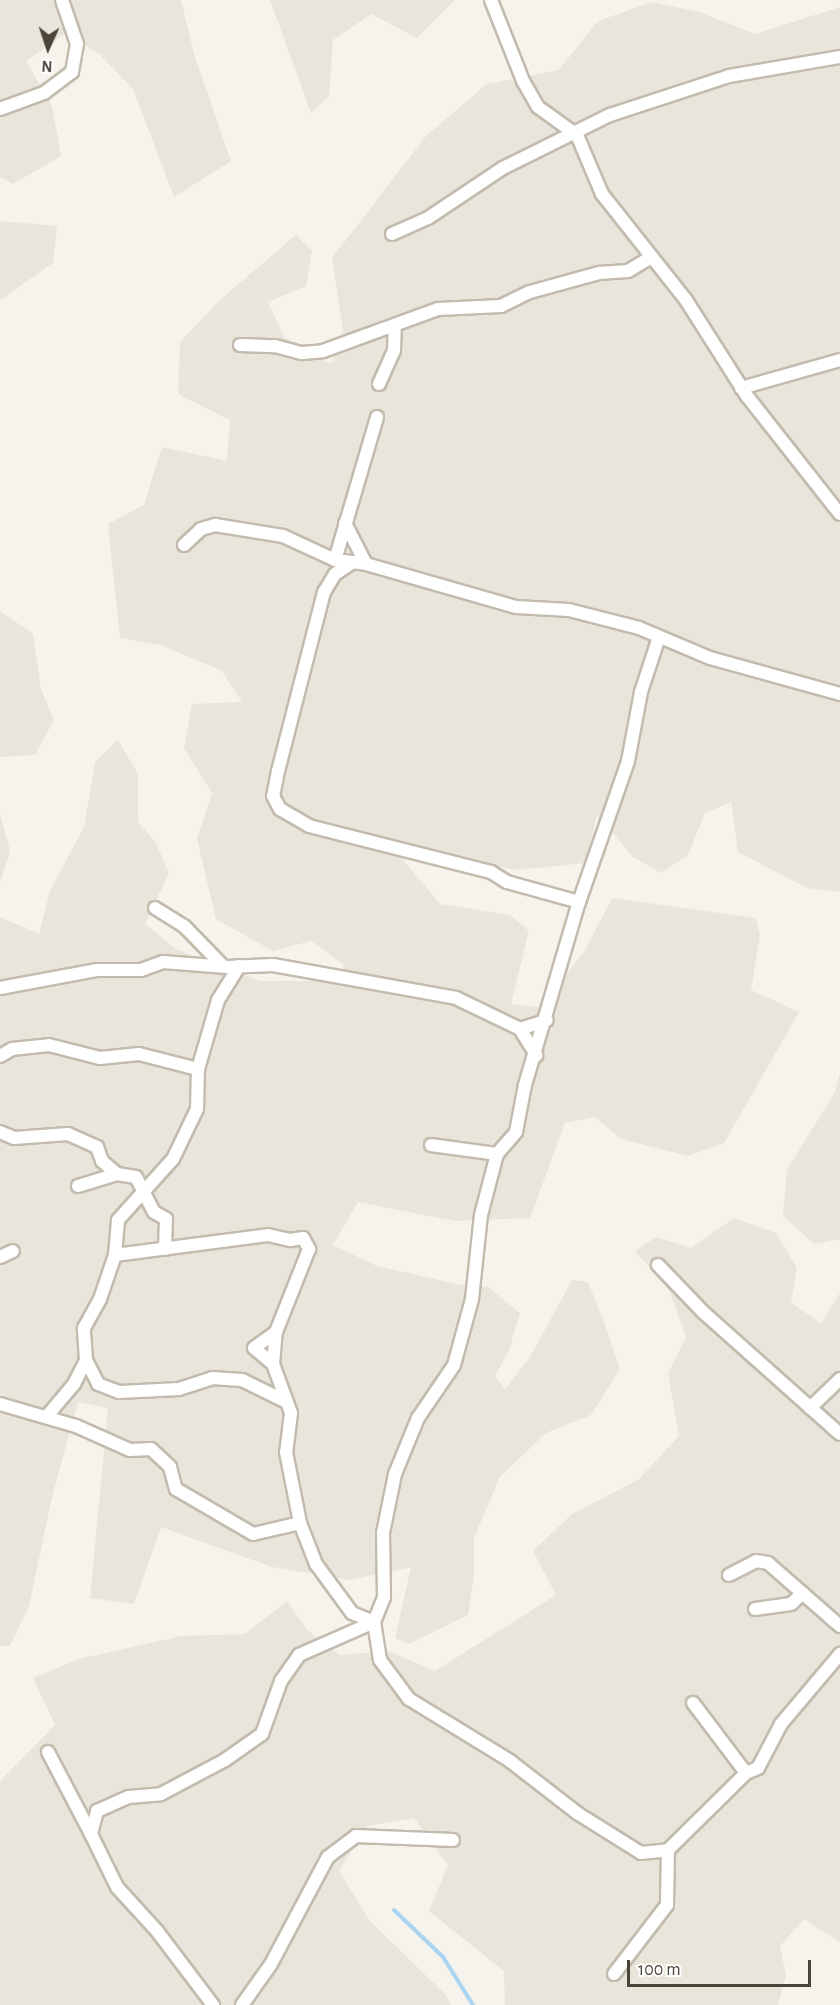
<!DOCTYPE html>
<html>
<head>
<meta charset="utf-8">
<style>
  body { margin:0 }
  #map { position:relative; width:840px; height:2005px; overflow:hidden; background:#f6f3ec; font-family:"Alegreya Sans",sans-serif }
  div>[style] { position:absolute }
  .residential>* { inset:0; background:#eae5da }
  .stream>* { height:4px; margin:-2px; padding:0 2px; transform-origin:2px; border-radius:2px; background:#a9d4f2 }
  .roads { filter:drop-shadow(2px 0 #c2bbae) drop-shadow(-2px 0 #c2bbae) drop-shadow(0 2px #c2bbae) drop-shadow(0 -2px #c2bbae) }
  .minor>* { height:12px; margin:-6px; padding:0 6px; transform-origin:6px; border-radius:6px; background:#fff }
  span { translate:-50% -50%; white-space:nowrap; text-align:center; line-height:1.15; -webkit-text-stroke:5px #fff; paint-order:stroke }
  .north { position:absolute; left:18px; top:18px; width:60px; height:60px; -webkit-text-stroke:4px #fff; paint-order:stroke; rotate:183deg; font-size:16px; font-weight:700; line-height:24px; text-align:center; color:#4b4439 }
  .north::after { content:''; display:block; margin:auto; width:21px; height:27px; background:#4b4439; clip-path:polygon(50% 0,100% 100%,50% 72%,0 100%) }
  .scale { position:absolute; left:627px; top:1960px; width:184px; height:27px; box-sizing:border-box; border:3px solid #4b4439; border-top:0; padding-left:8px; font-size:18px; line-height:21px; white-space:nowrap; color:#4b4439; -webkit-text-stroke:4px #fff; paint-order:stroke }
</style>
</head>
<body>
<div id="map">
  <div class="residential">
    <div style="clip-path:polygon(0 0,181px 0,194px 54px,231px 161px,174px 197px,133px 89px,99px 54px,66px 33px,26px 61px,52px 106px,61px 156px,13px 184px,0 177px)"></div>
    <div style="clip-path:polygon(270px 0,455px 0,417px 38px,371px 14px,333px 40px,329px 96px,311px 113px)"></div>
    <div style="clip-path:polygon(652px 2px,699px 12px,755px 34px,840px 7px,840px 892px,807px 888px,738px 852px,731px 802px,705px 813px,688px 855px,661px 873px,633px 857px,597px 815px,586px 863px,516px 870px,451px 856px,400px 856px,440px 904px,510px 915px,529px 931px,511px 1004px,539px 1007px,584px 952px,612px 898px,756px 918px,760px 935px,751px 990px,799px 1012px,724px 1143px,688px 1156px,621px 1139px,595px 1117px,565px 1123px,530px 1218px,455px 1221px,358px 1202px,333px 1245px,377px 1266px,461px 1285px,488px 1287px,520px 1313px,509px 1350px,495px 1376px,505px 1390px,530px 1357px,572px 1280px,588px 1282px,605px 1325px,620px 1369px,591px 1415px,546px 1433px,500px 1477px,474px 1538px,474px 1575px,468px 1615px,409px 1644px,395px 1638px,411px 1567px,350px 1580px,272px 1567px,161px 1527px,134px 1604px,90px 1598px,108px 1408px,78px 1402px,52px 1497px,29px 1606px,10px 1646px,0 1646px,0 917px,39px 934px,50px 891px,84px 827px,95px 762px,118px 740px,138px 774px,138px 822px,156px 843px,169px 873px,145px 924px,176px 949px,260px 981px,333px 981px,344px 965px,311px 941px,273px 951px,216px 919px,197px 839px,212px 793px,184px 748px,192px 704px,242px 702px,221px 670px,160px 645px,120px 638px,108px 524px,144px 505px,162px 447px,227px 461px,230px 420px,178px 394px,180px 342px,222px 298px,296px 235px,312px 251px,306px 286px,268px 302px,284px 337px,331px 364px,343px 330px,332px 258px,426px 136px,487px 84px,559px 70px,598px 21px)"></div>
    <div style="clip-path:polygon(0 221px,57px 226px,53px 263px,0 300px)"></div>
    <div style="clip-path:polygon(0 611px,33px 634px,41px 689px,54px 720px,35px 755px,0 757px)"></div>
    <div style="clip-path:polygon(0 813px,10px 851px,0 884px)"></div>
    <div style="clip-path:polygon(840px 1073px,840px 1239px,814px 1244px,783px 1216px,787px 1170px,835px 1092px)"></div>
    <div style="clip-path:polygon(734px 1218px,776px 1233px,797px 1268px,791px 1303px,821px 1323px,840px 1293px,840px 1942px,804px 1919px,780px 1946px,786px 1976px,778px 2005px,505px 2005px,504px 1971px,429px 1911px,448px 1865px,414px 1818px,367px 1826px,339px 1871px,370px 1921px,445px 1994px,451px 2005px,0 2005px,0 1781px,55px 1725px,33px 1678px,79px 1659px,181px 1636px,245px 1634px,287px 1601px,307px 1630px,340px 1655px,388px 1651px,435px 1671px,556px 1595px,533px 1551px,572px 1514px,638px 1480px,679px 1436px,668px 1373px,686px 1337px,670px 1292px,635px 1251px,656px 1237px,691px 1248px)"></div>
  </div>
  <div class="stream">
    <div style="left:394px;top:1910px;width:68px;rotate:43.8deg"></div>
    <div style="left:443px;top:1957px;width:57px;rotate:58deg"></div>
  </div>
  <div class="roads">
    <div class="minor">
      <div style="left:491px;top:0;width:87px;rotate:68.4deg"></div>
      <div style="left:523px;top:81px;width:30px;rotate:60deg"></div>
      <div style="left:538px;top:107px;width:48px;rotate:35.7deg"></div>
      <div style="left:577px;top:135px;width:64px;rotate:67deg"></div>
      <div style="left:602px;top:194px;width:135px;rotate:51.6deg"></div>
      <div style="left:686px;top:300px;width:114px;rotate:57.6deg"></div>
      <div style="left:747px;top:396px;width:150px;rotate:51.8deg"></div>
      <div style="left:0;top:109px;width:47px;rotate:-20deg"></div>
      <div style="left:44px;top:93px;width:35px;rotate:-37deg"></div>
      <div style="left:72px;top:72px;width:28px;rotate:-80deg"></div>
      <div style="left:77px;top:44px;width:46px;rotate:-108.8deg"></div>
      <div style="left:392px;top:234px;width:39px;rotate:-24deg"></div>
      <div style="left:428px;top:218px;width:90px;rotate:-33.7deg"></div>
      <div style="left:503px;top:168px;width:119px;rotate:-26.4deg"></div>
      <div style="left:610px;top:115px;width:125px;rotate:-18.1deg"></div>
      <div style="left:729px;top:76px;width:113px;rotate:-9.7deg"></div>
      <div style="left:240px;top:345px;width:35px;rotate:2deg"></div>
      <div style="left:275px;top:346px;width:28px;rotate:15deg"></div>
      <div style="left:302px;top:353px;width:21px;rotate:-5deg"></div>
      <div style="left:323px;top:351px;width:122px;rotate:-20.1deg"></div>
      <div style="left:438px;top:309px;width:63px;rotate:-2.7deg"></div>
      <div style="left:501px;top:306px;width:32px;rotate:-26deg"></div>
      <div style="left:530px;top:292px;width:72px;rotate:-15.4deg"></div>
      <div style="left:599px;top:273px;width:29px;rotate:-4deg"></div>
      <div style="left:628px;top:271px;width:27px;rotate:-31deg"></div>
      <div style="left:379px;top:384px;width:36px;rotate:-66deg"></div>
      <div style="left:394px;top:351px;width:24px;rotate:-88deg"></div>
      <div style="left:741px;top:388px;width:103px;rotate:-15.8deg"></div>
      <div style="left:345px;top:523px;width:46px;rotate:62.9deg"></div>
      <div style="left:184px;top:545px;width:23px;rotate:-43deg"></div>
      <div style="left:201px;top:529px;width:15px;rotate:-16deg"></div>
      <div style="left:215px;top:525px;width:69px;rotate:9.2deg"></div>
      <div style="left:283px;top:536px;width:57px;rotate:24.8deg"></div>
      <div style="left:335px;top:560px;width:31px;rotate:7deg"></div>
      <div style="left:366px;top:564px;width:156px;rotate:16deg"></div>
      <div style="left:516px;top:607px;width:53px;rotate:3.2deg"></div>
      <div style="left:569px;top:610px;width:72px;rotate:14.4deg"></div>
      <div style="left:639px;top:628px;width:77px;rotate:22.9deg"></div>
      <div style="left:710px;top:658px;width:135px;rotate:15.5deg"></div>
      <div style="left:335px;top:560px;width:149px;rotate:-73.6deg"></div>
      <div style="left:353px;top:562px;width:22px;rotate:146deg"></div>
      <div style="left:335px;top:574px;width:21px;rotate:121deg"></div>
      <div style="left:324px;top:592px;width:185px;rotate:104.4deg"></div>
      <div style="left:278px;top:771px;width:25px;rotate:101deg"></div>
      <div style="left:273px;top:796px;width:15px;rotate:62deg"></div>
      <div style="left:280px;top:809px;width:34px;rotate:30deg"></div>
      <div style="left:309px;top:826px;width:188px;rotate:14.2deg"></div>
      <div style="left:491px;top:872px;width:19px;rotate:32deg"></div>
      <div style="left:507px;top:882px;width:75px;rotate:15.5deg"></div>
      <div style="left:155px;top:908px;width:34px;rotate:32deg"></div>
      <div style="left:184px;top:926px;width:56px;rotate:45.7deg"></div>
      <div style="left:0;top:988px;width:99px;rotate:-10.5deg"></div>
      <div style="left:97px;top:970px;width:44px"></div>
      <div style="left:141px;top:970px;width:23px;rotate:-20deg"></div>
      <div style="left:163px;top:962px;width:64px;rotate:4.5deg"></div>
      <div style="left:227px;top:967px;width:46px;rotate:-2.5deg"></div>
      <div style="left:273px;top:965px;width:186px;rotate:10.2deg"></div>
      <div style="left:456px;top:998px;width:71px;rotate:25.8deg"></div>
      <div style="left:520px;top:1029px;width:28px;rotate:-18deg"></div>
      <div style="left:520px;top:1029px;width:31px;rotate:58deg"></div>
      <div style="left:0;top:1056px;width:14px;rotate:-30deg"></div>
      <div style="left:12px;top:1049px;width:37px;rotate:-6deg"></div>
      <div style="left:49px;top:1045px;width:53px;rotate:14.3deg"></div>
      <div style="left:100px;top:1058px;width:39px;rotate:-6deg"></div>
      <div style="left:139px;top:1054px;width:61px;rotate:14.3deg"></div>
      <div style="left:198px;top:1069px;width:72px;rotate:-73.8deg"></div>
      <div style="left:218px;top:1000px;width:40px;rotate:-58deg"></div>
      <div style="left:0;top:1132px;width:15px;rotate:23deg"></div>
      <div style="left:14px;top:1138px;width:54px;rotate:-4.2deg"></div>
      <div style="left:68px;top:1134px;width:32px;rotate:24deg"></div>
      <div style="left:97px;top:1147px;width:15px;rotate:70deg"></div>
      <div style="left:102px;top:1161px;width:20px;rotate:41deg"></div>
      <div style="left:117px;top:1174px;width:19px;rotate:9deg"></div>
      <div style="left:136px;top:1177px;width:39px;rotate:63deg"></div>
      <div style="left:154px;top:1212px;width:14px;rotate:30deg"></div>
      <div style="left:166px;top:1219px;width:30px;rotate:92deg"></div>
      <div style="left:431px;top:1145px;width:67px;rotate:7.8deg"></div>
      <div style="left:78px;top:1186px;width:41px;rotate:-17.1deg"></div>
      <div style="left:115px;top:1255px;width:154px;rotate:-7.4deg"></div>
      <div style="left:268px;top:1235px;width:23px;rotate:13deg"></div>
      <div style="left:290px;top:1240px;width:13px;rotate:-9deg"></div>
      <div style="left:303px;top:1238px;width:13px;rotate:61deg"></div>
      <div style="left:309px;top:1249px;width:89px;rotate:111.7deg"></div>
      <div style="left:276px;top:1332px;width:27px;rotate:144deg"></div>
      <div style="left:254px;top:1348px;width:25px;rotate:40deg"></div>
      <div style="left:273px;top:1364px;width:52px;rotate:69.8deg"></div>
      <div style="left:291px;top:1413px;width:39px;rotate:97deg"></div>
      <div style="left:286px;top:1452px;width:72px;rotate:78.8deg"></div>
      <div style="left:300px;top:1523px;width:44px;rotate:68.7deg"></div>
      <div style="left:316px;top:1564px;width:61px;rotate:53.7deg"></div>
      <div style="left:352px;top:1613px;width:24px;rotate:22deg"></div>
      <div style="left:374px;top:1622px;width:27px;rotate:-68deg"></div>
      <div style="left:384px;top:1597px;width:64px;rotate:-90.9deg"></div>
      <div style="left:383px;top:1533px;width:60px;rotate:-78.5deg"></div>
      <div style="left:395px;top:1474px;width:61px;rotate:-67.7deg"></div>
      <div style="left:418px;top:1418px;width:64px;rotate:-55.8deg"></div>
      <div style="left:454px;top:1365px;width:68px;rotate:-74.7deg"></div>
      <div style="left:472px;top:1299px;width:84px;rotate:-83.9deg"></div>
      <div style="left:481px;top:1215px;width:63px;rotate:-75.3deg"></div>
      <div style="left:497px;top:1154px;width:29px;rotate:-49deg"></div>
      <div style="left:516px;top:1132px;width:48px;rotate:-79.2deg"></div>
      <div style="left:525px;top:1085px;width:191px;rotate:-73.6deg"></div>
      <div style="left:579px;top:902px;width:149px;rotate:-70.8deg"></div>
      <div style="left:628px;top:761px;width:70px;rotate:-79.3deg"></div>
      <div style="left:641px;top:692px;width:58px;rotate:-71.9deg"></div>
      <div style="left:0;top:1257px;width:14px;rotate:-25deg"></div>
      <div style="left:658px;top:1265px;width:65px;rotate:46.2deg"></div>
      <div style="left:703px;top:1312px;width:183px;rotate:41.7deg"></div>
      <div style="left:86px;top:1360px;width:27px;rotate:63deg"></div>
      <div style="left:98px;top:1384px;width:22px;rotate:21deg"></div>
      <div style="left:119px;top:1392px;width:60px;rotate:-2.9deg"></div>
      <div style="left:179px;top:1389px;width:35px;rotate:-18deg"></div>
      <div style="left:212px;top:1378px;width:30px;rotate:4deg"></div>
      <div style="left:242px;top:1380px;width:50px;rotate:26.1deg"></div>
      <div style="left:273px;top:1364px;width:32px;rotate:-85deg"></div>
      <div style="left:0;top:1404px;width:79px;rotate:16.1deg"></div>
      <div style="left:76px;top:1426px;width:59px;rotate:24deg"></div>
      <div style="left:130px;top:1450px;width:21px;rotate:-3deg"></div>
      <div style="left:151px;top:1449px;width:26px;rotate:43deg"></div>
      <div style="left:170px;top:1467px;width:23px;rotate:75deg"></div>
      <div style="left:176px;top:1489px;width:89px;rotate:30.3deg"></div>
      <div style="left:253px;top:1534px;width:48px;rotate:-13.2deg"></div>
      <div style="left:810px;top:1408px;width:42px;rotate:-44deg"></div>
      <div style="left:47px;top:1416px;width:42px;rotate:-49.8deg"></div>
      <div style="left:74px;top:1384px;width:27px;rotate:-63deg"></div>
      <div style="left:86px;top:1360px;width:32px;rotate:-94deg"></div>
      <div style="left:84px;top:1328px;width:33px;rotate:-61deg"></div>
      <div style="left:100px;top:1299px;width:46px;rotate:-71.2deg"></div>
      <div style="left:115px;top:1255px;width:35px;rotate:-85deg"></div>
      <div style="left:118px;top:1220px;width:82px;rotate:-48deg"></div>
      <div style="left:173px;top:1159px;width:55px;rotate:-64.4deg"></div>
      <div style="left:197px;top:1109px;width:40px;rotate:-88.6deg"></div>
      <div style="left:729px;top:1575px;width:30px;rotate:-27deg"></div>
      <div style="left:756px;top:1561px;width:12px;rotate:9deg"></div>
      <div style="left:768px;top:1563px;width:96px;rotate:41.2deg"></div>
      <div style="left:755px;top:1609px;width:36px;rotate:-8deg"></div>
      <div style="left:791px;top:1604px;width:16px;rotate:-43deg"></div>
      <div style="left:693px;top:1703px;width:88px;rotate:52.9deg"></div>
      <div style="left:48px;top:1752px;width:93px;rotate:62.3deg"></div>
      <div style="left:614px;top:1974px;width:87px;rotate:-52.5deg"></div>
      <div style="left:667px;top:1905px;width:55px;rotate:-89deg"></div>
      <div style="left:668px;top:1850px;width:110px;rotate:-44.6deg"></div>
      <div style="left:746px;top:1773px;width:13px;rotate:-23deg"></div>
      <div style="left:758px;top:1768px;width:50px;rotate:-62.4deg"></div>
      <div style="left:781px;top:1724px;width:92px;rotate:-49.9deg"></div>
      <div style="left:213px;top:2005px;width:93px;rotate:-127.1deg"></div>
      <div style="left:157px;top:1931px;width:59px;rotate:-132.3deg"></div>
      <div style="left:117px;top:1887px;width:59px;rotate:-116.1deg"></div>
      <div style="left:91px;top:1834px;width:24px;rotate:-75deg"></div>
      <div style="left:97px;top:1811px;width:35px;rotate:-24deg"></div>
      <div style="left:129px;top:1797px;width:32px;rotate:-5deg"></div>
      <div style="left:161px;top:1794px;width:72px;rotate:-28deg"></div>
      <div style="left:225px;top:1760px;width:45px;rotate:-35.1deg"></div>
      <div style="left:262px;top:1734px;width:56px;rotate:-70.3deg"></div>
      <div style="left:281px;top:1681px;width:32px;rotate:-55deg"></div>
      <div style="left:299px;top:1655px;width:82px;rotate:-23.7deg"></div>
      <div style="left:374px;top:1622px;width:38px;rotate:81deg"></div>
      <div style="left:380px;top:1660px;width:49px;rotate:53.4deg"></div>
      <div style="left:409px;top:1699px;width:119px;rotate:31.5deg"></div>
      <div style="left:510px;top:1761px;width:85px;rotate:37.8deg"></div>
      <div style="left:577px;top:1813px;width:75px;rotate:32deg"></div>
      <div style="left:641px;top:1853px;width:27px;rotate:-6deg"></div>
      <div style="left:242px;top:2005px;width:50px;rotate:-54.7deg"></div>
      <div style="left:271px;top:1964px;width:121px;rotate:-62deg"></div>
      <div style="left:328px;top:1857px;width:35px;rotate:-37deg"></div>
      <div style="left:356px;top:1836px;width:97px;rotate:2.4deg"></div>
    </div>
  </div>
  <div class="north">N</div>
  <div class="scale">100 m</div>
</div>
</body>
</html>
